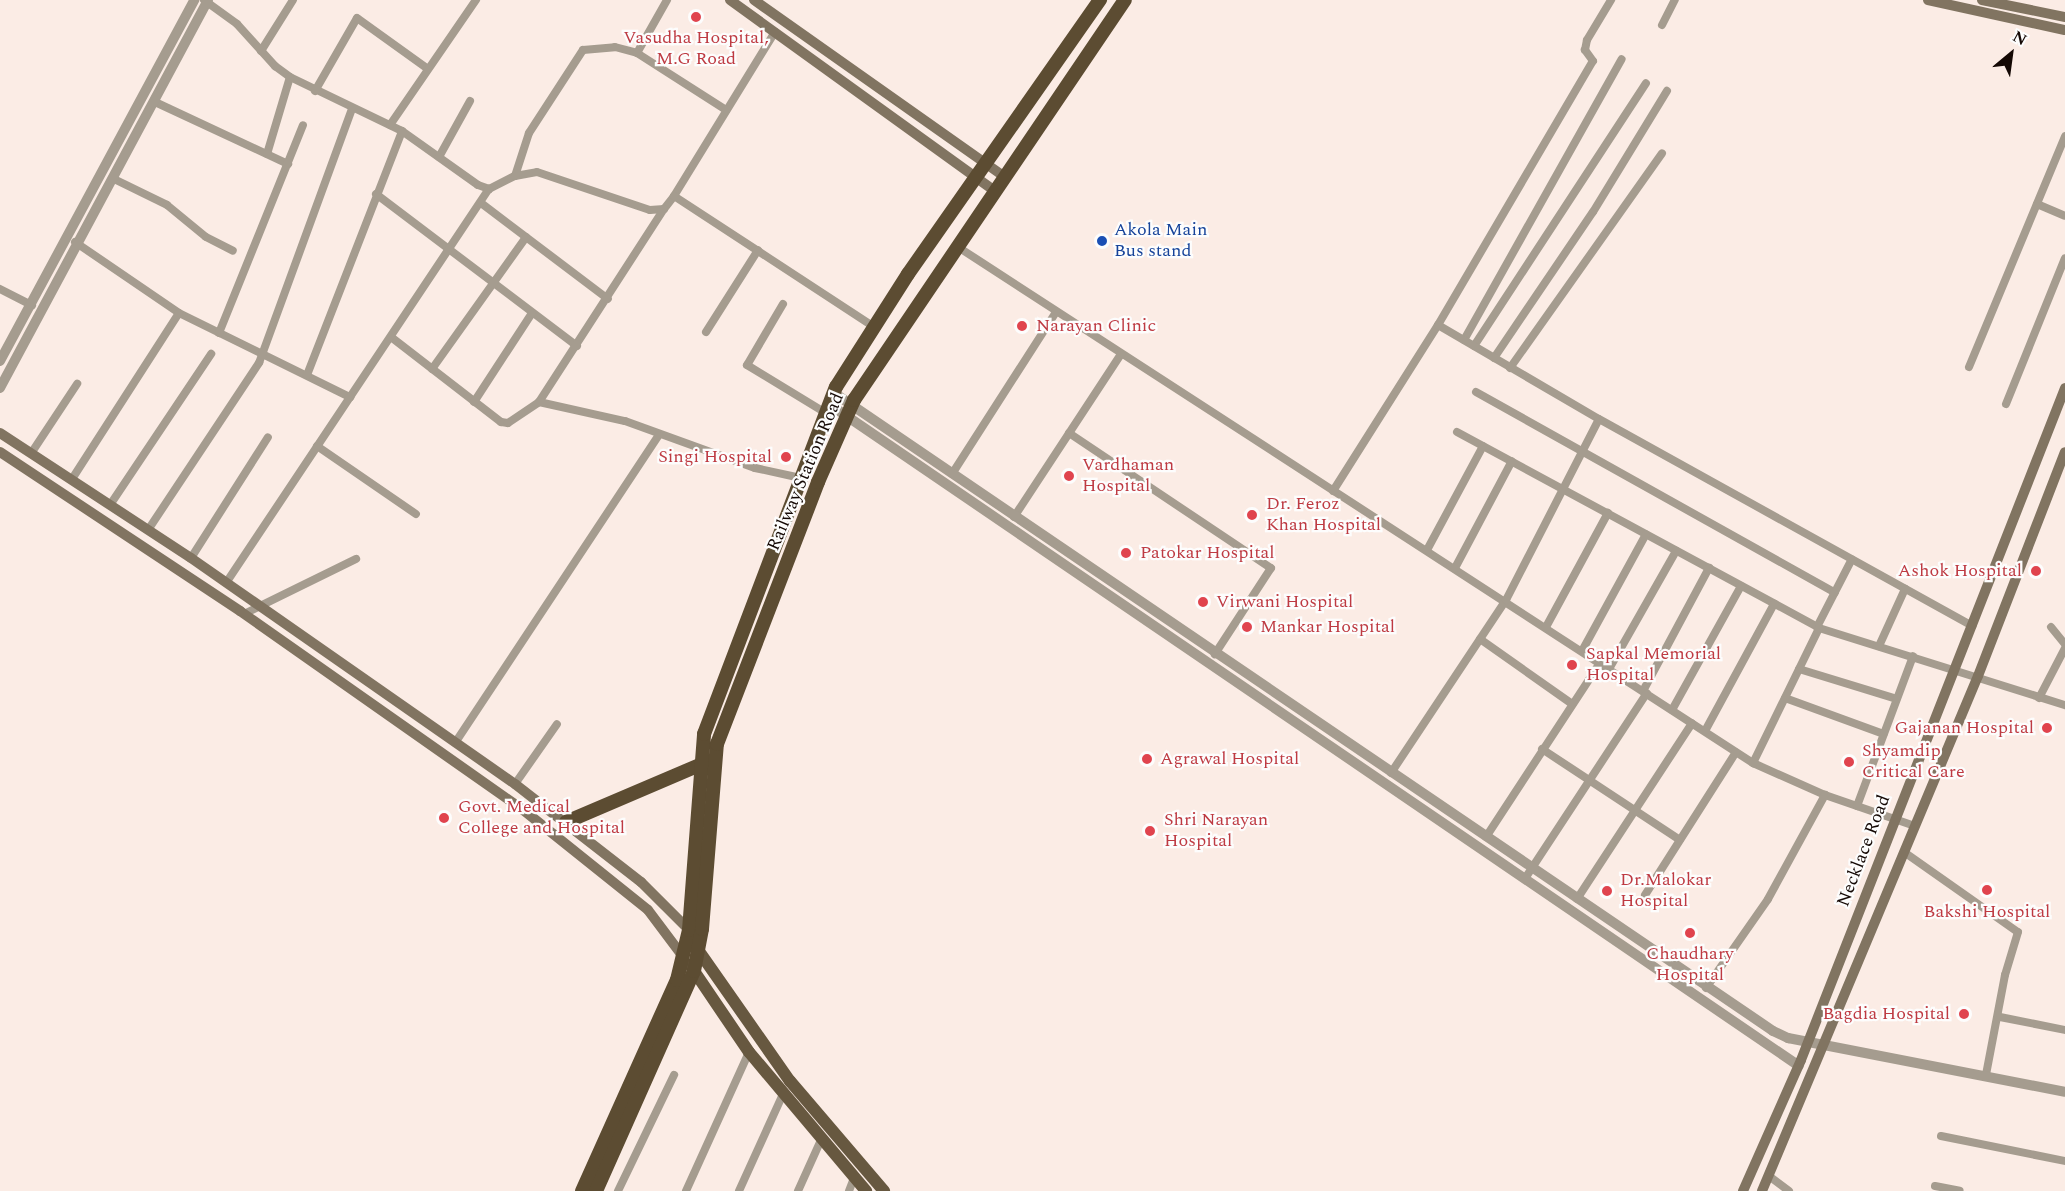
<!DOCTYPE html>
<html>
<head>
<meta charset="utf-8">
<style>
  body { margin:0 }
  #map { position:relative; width:2065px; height:1191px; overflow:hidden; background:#fbece5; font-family:Spectral,serif }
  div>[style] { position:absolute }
  .minor>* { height:8px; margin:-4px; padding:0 4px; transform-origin:4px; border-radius:4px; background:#a59c8f }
  .tertiary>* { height:10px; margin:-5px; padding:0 5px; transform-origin:5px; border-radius:5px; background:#a59c8f }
  .secondary>* { height:10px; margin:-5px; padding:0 5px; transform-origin:5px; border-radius:5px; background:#817461 }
  .primary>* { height:12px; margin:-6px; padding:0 6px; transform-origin:6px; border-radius:6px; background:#675840 }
  .trunk>* { height:14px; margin:-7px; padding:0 7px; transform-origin:7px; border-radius:7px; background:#5c4c32 }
  .dots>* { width:16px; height:16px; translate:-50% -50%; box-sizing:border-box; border:3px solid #fdfdfd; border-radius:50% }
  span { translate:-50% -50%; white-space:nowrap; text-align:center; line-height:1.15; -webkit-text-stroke:4.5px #fdfdfd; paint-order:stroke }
  .health-label { font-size:18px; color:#be3a42 }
  .left { translate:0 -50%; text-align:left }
  .right { translate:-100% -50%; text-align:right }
  .transit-label { font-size:18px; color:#164399 }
  .street-label { font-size:18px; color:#140804 }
  .north { position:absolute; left:1981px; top:24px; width:60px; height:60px; -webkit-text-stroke:4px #fdfdfd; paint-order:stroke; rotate:29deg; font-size:16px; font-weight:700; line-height:24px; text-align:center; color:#140804 }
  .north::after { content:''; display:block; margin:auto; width:21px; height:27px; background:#140804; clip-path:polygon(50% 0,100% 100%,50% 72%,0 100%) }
</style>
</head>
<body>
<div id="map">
  <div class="minor">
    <div style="left:204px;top:0;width:41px;rotate:36deg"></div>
    <div style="left:237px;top:24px;width:57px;rotate:47.9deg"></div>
    <div style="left:275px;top:66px;width:19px;rotate:36deg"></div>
    <div style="left:290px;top:77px;width:124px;rotate:25.7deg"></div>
    <div style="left:402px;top:131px;width:93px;rotate:35.4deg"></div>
    <div style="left:478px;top:185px;width:12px;rotate:20deg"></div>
    <div style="left:489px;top:189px;width:29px;rotate:-27deg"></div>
    <div style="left:515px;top:176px;width:22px;rotate:-10deg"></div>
    <div style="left:537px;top:172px;width:119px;rotate:18.6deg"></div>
    <div style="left:650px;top:210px;width:14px;rotate:-4deg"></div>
    <div style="left:664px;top:209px;width:16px;rotate:-52deg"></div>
    <div style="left:674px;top:196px;width:193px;rotate:-58.4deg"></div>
    <div style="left:1662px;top:25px;width:28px;rotate:-63deg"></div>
    <div style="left:261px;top:51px;width:60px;rotate:-57.9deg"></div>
    <div style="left:637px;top:53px;width:61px;rotate:-60.5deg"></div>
    <div style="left:315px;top:91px;width:84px;rotate:-60.1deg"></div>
    <div style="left:357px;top:18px;width:87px;rotate:35.7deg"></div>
    <div style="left:155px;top:102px;width:147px;rotate:25deg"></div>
    <div style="left:390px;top:125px;width:152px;rotate:-55.5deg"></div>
    <div style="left:267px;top:154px;width:80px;rotate:-73.4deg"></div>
    <div style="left:439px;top:157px;width:64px;rotate:-61deg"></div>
    <div style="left:515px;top:176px;width:45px;rotate:-72deg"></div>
    <div style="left:529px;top:133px;width:99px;rotate:-57deg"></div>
    <div style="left:583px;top:50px;width:32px;rotate:-5deg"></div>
    <div style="left:615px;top:47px;width:23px;rotate:15deg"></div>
    <div style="left:637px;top:53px;width:106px;rotate:32.6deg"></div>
    <div style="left:114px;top:179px;width:59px;rotate:26.1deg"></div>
    <div style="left:167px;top:205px;width:50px;rotate:39.4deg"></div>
    <div style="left:206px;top:237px;width:30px;rotate:27deg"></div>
    <div style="left:376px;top:194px;width:252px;rotate:37.1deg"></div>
    <div style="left:674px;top:196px;width:239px;rotate:33.2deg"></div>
    <div style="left:481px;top:203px;width:159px;rotate:37.1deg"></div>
    <div style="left:2037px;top:204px;width:30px;rotate:23deg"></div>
    <div style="left:75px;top:242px;width:126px;rotate:34.3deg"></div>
    <div style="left:179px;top:313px;width:191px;rotate:26.2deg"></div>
    <div style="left:958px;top:247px;width:948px;rotate:32.99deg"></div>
    <div style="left:1753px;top:763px;width:79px;rotate:24deg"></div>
    <div style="left:1825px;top:795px;width:95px;rotate:19deg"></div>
    <div style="left:0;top:289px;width:36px;rotate:27deg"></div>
    <div style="left:783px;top:304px;width:71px;rotate:120.5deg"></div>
    <div style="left:747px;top:365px;width:92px;rotate:31.3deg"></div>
    <div style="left:1438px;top:325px;width:306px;rotate:-59.6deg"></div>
    <div style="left:1593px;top:61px;width:14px;rotate:-126deg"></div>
    <div style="left:1585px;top:50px;width:10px;rotate:-79deg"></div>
    <div style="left:1587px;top:40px;width:47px;rotate:-59deg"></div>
    <div style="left:706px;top:332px;width:97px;rotate:-57.6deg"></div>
    <div style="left:219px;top:333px;width:224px;rotate:-68deg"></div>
    <div style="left:391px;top:337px;width:139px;rotate:37.7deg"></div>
    <div style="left:501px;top:422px;width:7px;rotate:8deg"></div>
    <div style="left:508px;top:423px;width:37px;rotate:-34deg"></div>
    <div style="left:539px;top:402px;width:230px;rotate:-57.1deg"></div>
    <div style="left:1464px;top:340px;width:322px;rotate:-60.7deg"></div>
    <div style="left:1474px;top:346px;width:314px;rotate:-56.8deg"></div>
    <div style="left:1494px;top:358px;width:176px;rotate:-55.9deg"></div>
    <div style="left:1593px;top:212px;width:142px;rotate:-58.6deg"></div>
    <div style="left:1969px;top:367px;width:250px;rotate:-67.4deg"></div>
    <div style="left:1510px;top:368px;width:263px;rotate:-54.7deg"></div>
    <div style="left:432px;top:369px;width:162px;rotate:-54.5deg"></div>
    <div style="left:307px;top:375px;width:262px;rotate:-68.7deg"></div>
    <div style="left:1476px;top:392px;width:411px;rotate:29.2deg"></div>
    <div style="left:474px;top:402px;width:106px;rotate:-56.9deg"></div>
    <div style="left:539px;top:402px;width:88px;rotate:12.5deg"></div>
    <div style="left:625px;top:421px;width:138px;rotate:19.9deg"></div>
    <div style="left:755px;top:468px;width:47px;rotate:12.3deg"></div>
    <div style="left:2006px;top:404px;width:157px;rotate:-68deg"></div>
    <div style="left:1457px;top:432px;width:412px;rotate:28.4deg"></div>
    <div style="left:1819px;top:628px;width:258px;rotate:17.4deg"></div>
    <div style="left:1069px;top:433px;width:243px;rotate:33.8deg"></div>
    <div style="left:1271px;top:568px;width:103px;rotate:123.1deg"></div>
    <div style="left:317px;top:446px;width:120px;rotate:34.5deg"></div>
    <div style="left:32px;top:452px;width:82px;rotate:-56.5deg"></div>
    <div style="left:952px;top:474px;width:193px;rotate:-57.3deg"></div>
    <div style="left:72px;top:479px;width:197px;rotate:-57.2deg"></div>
    <div style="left:1333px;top:491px;width:196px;rotate:-57.7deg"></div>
    <div style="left:1438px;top:325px;width:186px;rotate:30.3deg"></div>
    <div style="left:110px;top:505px;width:182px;rotate:-56.2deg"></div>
    <div style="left:1014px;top:517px;width:195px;rotate:-56.7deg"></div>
    <div style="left:148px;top:530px;width:201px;rotate:-56.4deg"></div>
    <div style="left:259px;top:363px;width:270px;rotate:-69.9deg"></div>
    <div style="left:1427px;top:550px;width:118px;rotate:-61.7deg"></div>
    <div style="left:191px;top:558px;width:143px;rotate:-57.5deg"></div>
    <div style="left:1455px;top:568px;width:121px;rotate:-62deg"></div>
    <div style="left:226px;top:583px;width:474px;rotate:-56.3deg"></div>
    <div style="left:244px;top:614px;width:125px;rotate:-26.2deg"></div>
    <div style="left:1546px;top:627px;width:130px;rotate:-61.5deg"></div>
    <div style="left:1817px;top:627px;width:76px;rotate:-62.8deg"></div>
    <div style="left:2051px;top:627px;width:22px;rotate:51deg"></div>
    <div style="left:1480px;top:639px;width:113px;rotate:35.2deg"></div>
    <div style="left:1879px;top:646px;width:63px;rotate:-65.5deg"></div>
    <div style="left:1582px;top:651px;width:133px;rotate:-61.3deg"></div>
    <div style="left:1609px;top:669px;width:136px;rotate:-60.4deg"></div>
    <div style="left:1799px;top:669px;width:102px;rotate:17deg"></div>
    <div style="left:1643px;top:691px;width:140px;rotate:-61.8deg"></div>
    <div style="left:1785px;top:698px;width:105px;rotate:20deg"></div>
    <div style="left:2039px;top:698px;width:56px;rotate:-62.5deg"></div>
    <div style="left:1672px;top:710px;width:142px;rotate:-60.9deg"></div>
    <div style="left:1705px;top:731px;width:145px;rotate:-61.5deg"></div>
    <div style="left:455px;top:743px;width:369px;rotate:-56.5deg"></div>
    <div style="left:1542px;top:749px;width:165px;rotate:33.4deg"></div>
    <div style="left:1753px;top:763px;width:150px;rotate:-63.9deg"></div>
    <div style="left:1391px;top:773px;width:208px;rotate:-56.4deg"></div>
    <div style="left:1506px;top:600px;width:203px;rotate:-62.8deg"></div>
    <div style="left:1599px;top:419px;width:427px;rotate:29deg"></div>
    <div style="left:515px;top:784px;width:73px;rotate:-55deg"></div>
    <div style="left:1857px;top:806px;width:160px;rotate:-69.5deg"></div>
    <div style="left:1486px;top:837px;width:208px;rotate:-56.8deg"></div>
    <div style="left:1904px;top:852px;width:139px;rotate:35.1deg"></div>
    <div style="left:2018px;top:932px;width:45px;rotate:106.8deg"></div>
    <div style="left:2005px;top:975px;width:102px;rotate:100.8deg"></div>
    <div style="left:1526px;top:877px;width:220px;rotate:-56.7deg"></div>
    <div style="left:1645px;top:895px;width:169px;rotate:-57.5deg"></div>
    <div style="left:1577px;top:899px;width:210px;rotate:-56.8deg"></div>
    <div style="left:1706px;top:988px;width:108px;rotate:-55.1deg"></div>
    <div style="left:1768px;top:899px;width:119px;rotate:-61.3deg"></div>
    <div style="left:2000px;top:1017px;width:66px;rotate:11.3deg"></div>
    <div style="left:1941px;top:1136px;width:126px;rotate:11.4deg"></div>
    <div style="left:1769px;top:1176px;width:25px;rotate:37deg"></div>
    <div style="left:1935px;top:1186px;width:25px;rotate:11deg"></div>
    <div style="left:618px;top:1191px;width:129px;rotate:-64.2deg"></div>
    <div style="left:686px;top:1191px;width:153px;rotate:-65.6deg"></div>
    <div style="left:739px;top:1191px;width:107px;rotate:-65.6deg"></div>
    <div style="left:798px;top:1191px;width:56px;rotate:-65.7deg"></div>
    <div style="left:849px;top:1191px;width:14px;rotate:-69deg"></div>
  </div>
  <div class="tertiary">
    <div style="left:0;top:361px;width:410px;rotate:-61.7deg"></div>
    <div style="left:0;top:388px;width:440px;rotate:-61.8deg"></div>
    <div style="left:834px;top:393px;width:1135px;rotate:34.19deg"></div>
    <div style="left:1773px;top:1031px;width:17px;rotate:25deg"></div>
    <div style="left:1788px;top:1038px;width:282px;rotate:11deg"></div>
    <div style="left:829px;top:404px;width:1174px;rotate:34.31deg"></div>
  </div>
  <div class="secondary">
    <div style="left:730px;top:0;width:328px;rotate:35.8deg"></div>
    <div style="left:754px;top:0;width:307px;rotate:35.2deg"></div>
    <div style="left:1928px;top:0;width:140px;rotate:12.4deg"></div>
    <div style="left:1982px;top:0;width:85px;rotate:11.6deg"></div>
    <div style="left:0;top:433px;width:228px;rotate:33.2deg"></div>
    <div style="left:191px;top:558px;width:395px;rotate:34.9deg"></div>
    <div style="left:515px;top:784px;width:160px;rotate:37.9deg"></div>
    <div style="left:641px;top:882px;width:68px;rotate:45deg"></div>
    <div style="left:0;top:452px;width:288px;rotate:33.5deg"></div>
    <div style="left:240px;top:611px;width:345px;rotate:35.1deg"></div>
    <div style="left:522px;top:809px;width:161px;rotate:38.7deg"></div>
    <div style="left:648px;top:910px;width:60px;rotate:53.1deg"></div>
    <div style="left:1743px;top:1191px;width:143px;rotate:-66.1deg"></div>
    <div style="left:1801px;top:1060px;width:722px;rotate:-68.55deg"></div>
    <div style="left:1762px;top:1191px;width:558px;rotate:-67.25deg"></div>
    <div style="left:1978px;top:676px;width:240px;rotate:-68.8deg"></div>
  </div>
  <div class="primary">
    <div style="left:696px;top:947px;width:164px;rotate:55deg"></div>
    <div style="left:790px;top:1081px;width:145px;rotate:49.5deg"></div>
    <div style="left:690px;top:965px;width:105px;rotate:55.9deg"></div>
    <div style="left:749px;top:1052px;width:182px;rotate:49.9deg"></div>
  </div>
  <div class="trunk">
    <div style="left:566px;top:822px;width:150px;rotate:-23.1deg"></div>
    <div style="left:582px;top:1191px;width:231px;rotate:-65.8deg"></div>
    <div style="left:677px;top:980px;width:51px;rotate:-76.5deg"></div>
    <div style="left:689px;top:930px;width:197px;rotate:-85.6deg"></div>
    <div style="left:704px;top:734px;width:371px;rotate:-69.2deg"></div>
    <div style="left:836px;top:387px;width:134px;rotate:-57.5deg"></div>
    <div style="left:908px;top:274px;width:335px;rotate:-55deg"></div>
    <div style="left:596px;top:1191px;width:241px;rotate:-66deg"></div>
    <div style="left:694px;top:971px;width:43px;rotate:-79.2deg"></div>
    <div style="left:702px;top:929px;width:186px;rotate:-85.4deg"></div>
    <div style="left:717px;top:744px;width:281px;rotate:-68.9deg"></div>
    <div style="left:818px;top:482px;width:90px;rotate:-66.3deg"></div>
    <div style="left:854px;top:400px;width:483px;rotate:-55.9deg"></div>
  </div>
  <div class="dots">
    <div style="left:696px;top:17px;background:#e0444e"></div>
    <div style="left:1102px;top:241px;background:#1a4fb4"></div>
    <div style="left:1022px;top:326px;background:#e0444e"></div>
    <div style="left:786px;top:457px;background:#e0444e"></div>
    <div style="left:1069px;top:476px;background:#e0444e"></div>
    <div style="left:1252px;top:515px;background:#e0444e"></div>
    <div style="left:1126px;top:553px;background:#e0444e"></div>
    <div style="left:2036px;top:571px;background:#e0444e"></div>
    <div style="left:1203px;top:602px;background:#e0444e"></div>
    <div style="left:1247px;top:627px;background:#e0444e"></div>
    <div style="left:1572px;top:665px;background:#e0444e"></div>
    <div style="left:2047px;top:728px;background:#e0444e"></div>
    <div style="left:1147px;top:759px;background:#e0444e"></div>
    <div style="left:1849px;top:762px;background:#e0444e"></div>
    <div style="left:444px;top:818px;background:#e0444e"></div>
    <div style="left:1150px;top:831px;background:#e0444e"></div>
    <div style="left:1987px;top:890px;background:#e0444e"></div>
    <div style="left:1607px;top:891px;background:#e0444e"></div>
    <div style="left:1690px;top:933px;background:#e0444e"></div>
    <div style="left:1964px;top:1014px;background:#e0444e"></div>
  </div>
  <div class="health-label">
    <span style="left:696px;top:49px">Vasudha Hospital,<br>M.G Road</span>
    <span class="left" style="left:1036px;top:326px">Narayan Clinic</span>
    <span class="right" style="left:772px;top:457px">Singi Hospital</span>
    <span class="left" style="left:1082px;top:476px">Vardhaman<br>Hospital</span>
    <span class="left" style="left:1266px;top:515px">Dr. Feroz<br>Khan Hospital</span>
    <span class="left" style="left:1140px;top:553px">Patokar Hospital</span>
    <span class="right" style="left:2022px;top:571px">Ashok Hospital</span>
    <span class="left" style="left:1216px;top:602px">Virwani Hospital</span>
    <span class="left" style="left:1260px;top:627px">Mankar Hospital</span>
    <span class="left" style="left:1586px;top:665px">Sapkal Memorial<br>Hospital</span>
    <span class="right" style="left:2034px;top:728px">Gajanan Hospital</span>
    <span class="left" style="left:1862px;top:762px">Shyamdip<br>Critical Care</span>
    <span class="left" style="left:1160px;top:759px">Agrawal Hospital</span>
    <span class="left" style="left:458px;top:818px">Govt. Medical<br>College and Hospital</span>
    <span class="left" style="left:1164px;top:831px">Shri Narayan<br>Hospital</span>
    <span class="left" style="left:1620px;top:891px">Dr.Malokar<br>Hospital</span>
    <span style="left:1987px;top:912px">Bakshi Hospital</span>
    <span style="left:1690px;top:965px">Chaudhary<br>Hospital</span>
    <span class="right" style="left:1950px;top:1014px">Bagdia Hospital</span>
  </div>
  <div class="transit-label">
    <span class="left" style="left:1114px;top:241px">Akola Main<br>Bus stand</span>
  </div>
  <div class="street-label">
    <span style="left:806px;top:472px;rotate:-67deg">Railway Station Road</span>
    <span style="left:1864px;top:851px;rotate:-69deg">Necklace Road</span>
  </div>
  <div class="north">N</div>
</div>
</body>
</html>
